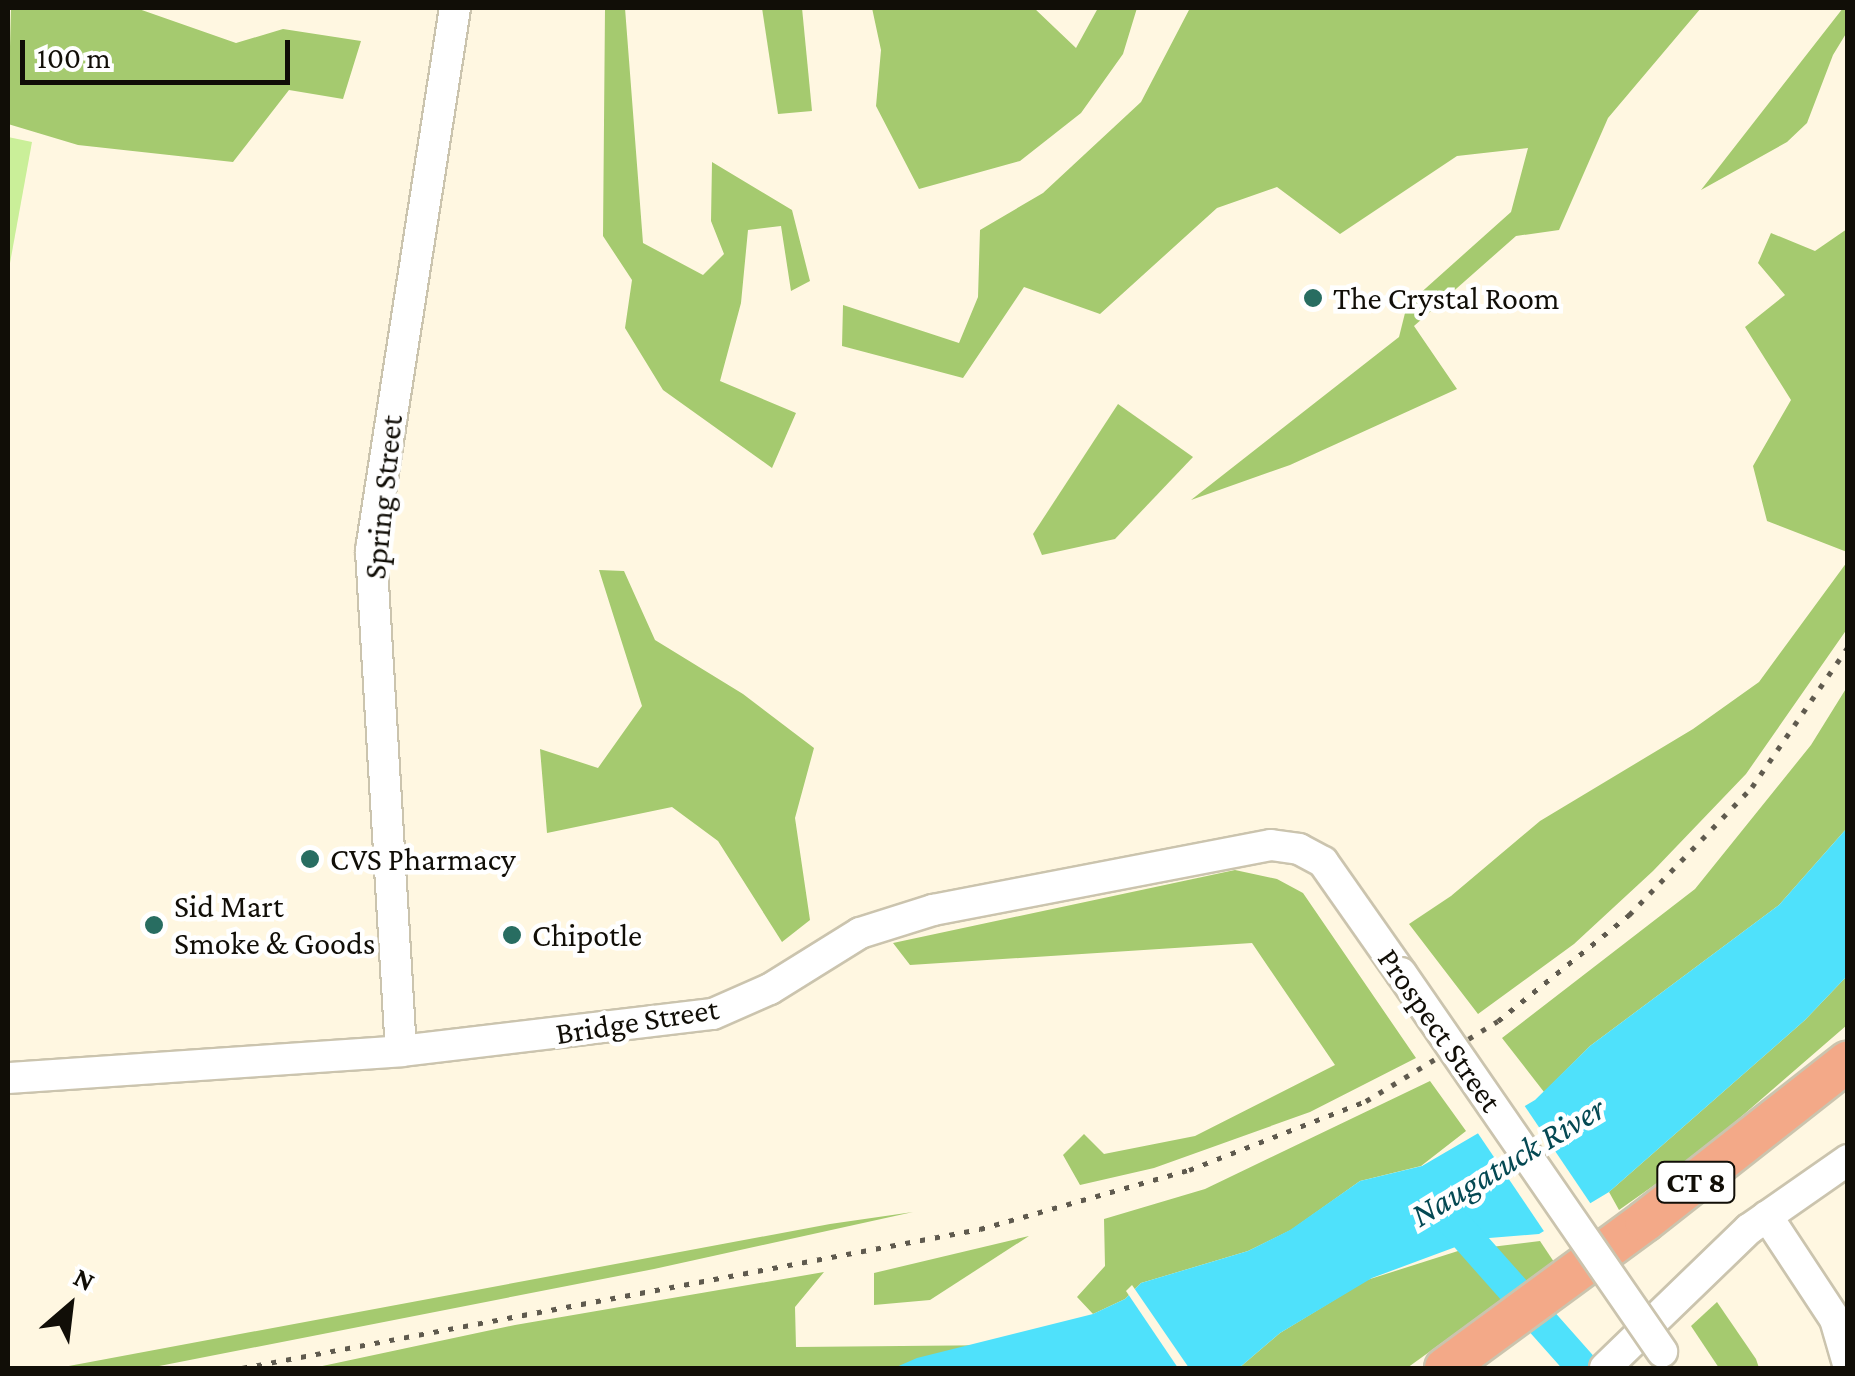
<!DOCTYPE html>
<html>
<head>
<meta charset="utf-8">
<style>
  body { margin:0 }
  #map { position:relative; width:1855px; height:1376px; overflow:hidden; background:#fff7e1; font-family:"Crimson Pro",serif }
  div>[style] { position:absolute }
  .green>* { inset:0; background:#caef99 }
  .forest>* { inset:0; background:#a5ca6f }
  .water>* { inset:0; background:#4fe1fb }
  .pier>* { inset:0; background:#fff7e1; transform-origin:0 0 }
  .river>* { height:32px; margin:-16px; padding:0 16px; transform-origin:16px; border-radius:16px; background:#4fe1fb }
  .roads { filter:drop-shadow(2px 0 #cbc4ae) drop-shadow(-2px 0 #cbc4ae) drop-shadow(0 2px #cbc4ae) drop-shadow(0 -2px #cbc4ae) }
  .secondary>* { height:30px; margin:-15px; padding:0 15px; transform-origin:15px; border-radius:15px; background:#fff }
  .highway>* { height:40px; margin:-20px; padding:0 20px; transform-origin:20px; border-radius:20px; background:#f3a988 }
  .rail>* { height:5px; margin-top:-2.5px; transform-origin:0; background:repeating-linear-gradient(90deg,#5f5a4e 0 5px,transparent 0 15px) }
  .bridges { filter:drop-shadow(2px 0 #cbc4ae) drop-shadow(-2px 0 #cbc4ae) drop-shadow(0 2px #cbc4ae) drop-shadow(0 -2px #cbc4ae) }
  .secondary-bridge>* { height:30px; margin:-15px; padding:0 15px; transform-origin:15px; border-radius:15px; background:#fff }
  .dots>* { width:28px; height:28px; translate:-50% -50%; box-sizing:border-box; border:5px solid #fff; border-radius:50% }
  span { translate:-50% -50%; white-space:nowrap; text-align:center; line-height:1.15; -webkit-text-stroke:9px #fff; paint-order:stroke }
  .shield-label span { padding:2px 8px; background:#fff; border:2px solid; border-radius:8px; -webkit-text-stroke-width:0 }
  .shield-label { font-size:30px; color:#110e07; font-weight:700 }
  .poi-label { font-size:32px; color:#110e07 }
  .left { translate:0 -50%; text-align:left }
  .street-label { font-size:32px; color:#110e07 }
  .water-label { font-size:35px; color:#054953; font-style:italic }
  .frame { position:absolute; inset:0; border:10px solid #110e07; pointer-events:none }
  .north { position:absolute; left:20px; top:1256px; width:100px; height:100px; -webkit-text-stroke:8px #fff; paint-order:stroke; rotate:28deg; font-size:28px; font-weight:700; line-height:40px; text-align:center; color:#110e07 }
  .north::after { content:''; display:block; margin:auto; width:35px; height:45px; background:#110e07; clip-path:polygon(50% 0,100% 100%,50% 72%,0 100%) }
  .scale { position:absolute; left:20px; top:40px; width:270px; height:45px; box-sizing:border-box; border:5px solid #110e07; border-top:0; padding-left:12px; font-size:30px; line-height:35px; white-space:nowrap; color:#110e07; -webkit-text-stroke:8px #fff; paint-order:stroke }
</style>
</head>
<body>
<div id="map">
  <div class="green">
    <div style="clip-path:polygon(8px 137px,32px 142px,8px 274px)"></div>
  </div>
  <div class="forest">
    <div style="clip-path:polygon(11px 8px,136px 8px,236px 43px,283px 29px,361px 41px,343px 99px,289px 90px,233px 162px,78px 145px,8px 124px)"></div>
    <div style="clip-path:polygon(605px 8px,625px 8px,643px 243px,703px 275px,724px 254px,711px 221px,712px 162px,792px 210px,810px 281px,791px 291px,781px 226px,748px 230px,741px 303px,720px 381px,796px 413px,772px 468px,663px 390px,625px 328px,632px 280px,603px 236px)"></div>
    <div style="clip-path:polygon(762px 8px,802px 8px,812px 111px,778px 114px)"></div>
    <div style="clip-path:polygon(872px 8px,1034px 8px,1076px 48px,1098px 8px,1137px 8px,1123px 54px,1081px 113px,1020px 161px,919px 189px,876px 106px,881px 50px)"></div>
    <div style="clip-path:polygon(1190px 8px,1701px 8px,1608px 118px,1559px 230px,1516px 236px,1414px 326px,1457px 389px,1290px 465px,1191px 500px,1399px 337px,1407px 305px,1511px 212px,1528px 148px,1457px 156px,1340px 234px,1277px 187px,1217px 208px,1100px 314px,1024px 287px,963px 378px,842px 346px,843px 305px,959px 343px,978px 297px,980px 230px,1043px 193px,1141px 102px)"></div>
    <div style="clip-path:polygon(1843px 8px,1847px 8px,1847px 32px,1833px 55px,1807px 123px,1787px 142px,1701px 190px)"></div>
    <div style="clip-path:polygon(1847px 229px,1847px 552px,1767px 521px,1753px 466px,1791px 400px,1745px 327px,1785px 295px,1758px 263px,1771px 233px,1815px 251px)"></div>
    <div style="clip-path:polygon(1118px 404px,1193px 457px,1115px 539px,1042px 555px,1033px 534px)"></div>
    <div style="clip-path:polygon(1847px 562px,1847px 629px,1746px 774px,1653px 871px,1574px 944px,1478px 1014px,1409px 924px,1451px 896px,1540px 821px,1693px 729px,1759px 682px)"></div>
    <div style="clip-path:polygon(599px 570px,624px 571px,655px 640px,743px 694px,814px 748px,795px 818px,810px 920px,782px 942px,718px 841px,672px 807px,547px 833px,540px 749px,598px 768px,642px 706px)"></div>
    <div style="clip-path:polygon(1847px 687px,1847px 828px,1779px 905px,1590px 1046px,1544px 1092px,1502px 1038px,1695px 889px,1811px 745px)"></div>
    <div style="clip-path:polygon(1235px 870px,1277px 879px,1303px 893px,1416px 1058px,1310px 1112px,1154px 1168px,1080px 1185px,1063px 1155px,1084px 1134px,1104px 1154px,1195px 1136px,1335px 1065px,1252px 943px,910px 965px,893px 943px)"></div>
    <div style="clip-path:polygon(1847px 976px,1847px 1025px,1697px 1155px,1619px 1210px,1609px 1192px,1805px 1020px)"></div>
    <div style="clip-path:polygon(1430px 1081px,1466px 1131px,1421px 1166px,1360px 1181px,1291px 1230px,1248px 1251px,1141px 1283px,1125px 1299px,1093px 1314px,1077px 1297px,1105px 1266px,1104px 1219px,1205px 1189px)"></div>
    <div style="clip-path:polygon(913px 1212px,654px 1269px,149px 1368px,58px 1368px,830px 1224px)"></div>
    <div style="clip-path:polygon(1029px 1236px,930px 1300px,874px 1305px,874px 1273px)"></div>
    <div style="clip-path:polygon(1540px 1241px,1554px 1262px,1407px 1368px,1239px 1368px,1280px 1333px,1367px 1280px,1458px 1251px)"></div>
    <div style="clip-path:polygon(824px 1272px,795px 1307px,796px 1347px,1007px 1345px,911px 1368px,313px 1368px,515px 1325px)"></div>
    <div style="clip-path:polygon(1717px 1302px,1756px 1359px,1759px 1368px,1719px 1368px,1691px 1326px)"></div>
  </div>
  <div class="water">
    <div style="clip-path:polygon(1847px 828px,1847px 976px,1805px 1020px,1609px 1192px,1539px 1234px,1477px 1239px,1372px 1278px,1280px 1333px,1239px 1368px,894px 1368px,917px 1358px,1093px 1314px,1125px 1299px,1141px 1283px,1248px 1251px,1290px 1230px,1360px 1181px,1422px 1166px,1535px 1100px,1590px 1046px,1779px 905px)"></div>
  </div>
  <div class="pier">
    <div style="left:1522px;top:1102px;width:127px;height:54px;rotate:56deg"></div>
    <div style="clip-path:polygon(1132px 1285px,1189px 1368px,1178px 1368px,1126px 1291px)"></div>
  </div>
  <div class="river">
    <div style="left:1440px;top:1207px;width:215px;rotate:48.4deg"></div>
  </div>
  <div class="roads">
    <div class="secondary">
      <div style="left:401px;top:1051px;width:502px;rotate:-93.43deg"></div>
      <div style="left:371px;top:550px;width:548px;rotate:-81.19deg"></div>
      <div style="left:8px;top:1078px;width:394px;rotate:-3.9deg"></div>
      <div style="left:401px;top:1051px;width:314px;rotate:-6.8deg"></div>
      <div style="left:713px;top:1014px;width:62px;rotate:-23.7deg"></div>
      <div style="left:770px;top:989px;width:106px;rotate:-31.9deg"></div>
      <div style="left:860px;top:933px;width:77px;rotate:-17.5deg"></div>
      <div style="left:933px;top:910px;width:344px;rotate:-10.9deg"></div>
      <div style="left:1271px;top:845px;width:28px;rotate:8deg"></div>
      <div style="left:1299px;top:849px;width:27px;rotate:28deg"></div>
      <div style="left:1323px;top:862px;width:136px;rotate:54.9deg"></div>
      <div style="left:1767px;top:1216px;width:123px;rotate:56.6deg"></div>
      <div style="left:1835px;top:1319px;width:47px;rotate:73.9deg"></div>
      <div style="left:1605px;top:1368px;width:200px;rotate:-44deg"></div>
      <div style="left:1749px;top:1229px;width:121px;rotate:-34.9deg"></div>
    </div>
    <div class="highway">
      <div style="left:1445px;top:1368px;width:248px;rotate:-36.3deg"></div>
      <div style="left:1645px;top:1221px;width:258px;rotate:-38.2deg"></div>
    </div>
  </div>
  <div class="rail">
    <div style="left:242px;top:1368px;width:751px;rotate:-10.67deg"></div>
    <div style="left:980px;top:1229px;width:217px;rotate:-15.8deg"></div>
    <div style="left:1189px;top:1170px;width:190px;rotate:-21.3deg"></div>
    <div style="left:1366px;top:1101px;width:154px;rotate:-31.2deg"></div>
    <div style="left:1498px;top:1021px;width:169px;rotate:-39deg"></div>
    <div style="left:1629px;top:915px;width:178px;rotate:-46.1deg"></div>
    <div style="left:1752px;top:787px;width:170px;rotate:-55.6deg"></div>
  </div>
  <div class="bridges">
    <div class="secondary-bridge">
      <div style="left:1401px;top:973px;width:460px;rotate:55.4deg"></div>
    </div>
  </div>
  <div class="dots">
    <div style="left:1313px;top:298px;background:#286d61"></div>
    <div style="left:310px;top:859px;background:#286d61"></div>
    <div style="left:154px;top:925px;background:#286d61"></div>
    <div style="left:512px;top:935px;background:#286d61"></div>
  </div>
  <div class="shield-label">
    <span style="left:1696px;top:1182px">CT 8</span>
  </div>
  <div class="poi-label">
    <span class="left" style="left:1333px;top:298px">The Crystal Room</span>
    <span class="left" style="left:330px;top:859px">CVS Pharmacy</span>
    <span class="left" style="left:174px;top:925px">Sid Mart<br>Smoke &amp; Goods</span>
    <span class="left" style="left:532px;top:935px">Chipotle</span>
  </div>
  <div class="street-label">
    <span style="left:383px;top:497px;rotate:-84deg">Spring Street</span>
    <span style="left:637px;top:1021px;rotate:-9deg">Bridge Street</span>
    <span style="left:1440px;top:1030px;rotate:55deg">Prospect Street</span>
  </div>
  <div class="water-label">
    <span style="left:1508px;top:1162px;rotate:-31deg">Naugatuck River</span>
  </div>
  <div class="frame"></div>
  <div class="north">N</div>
  <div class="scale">100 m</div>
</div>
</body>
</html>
